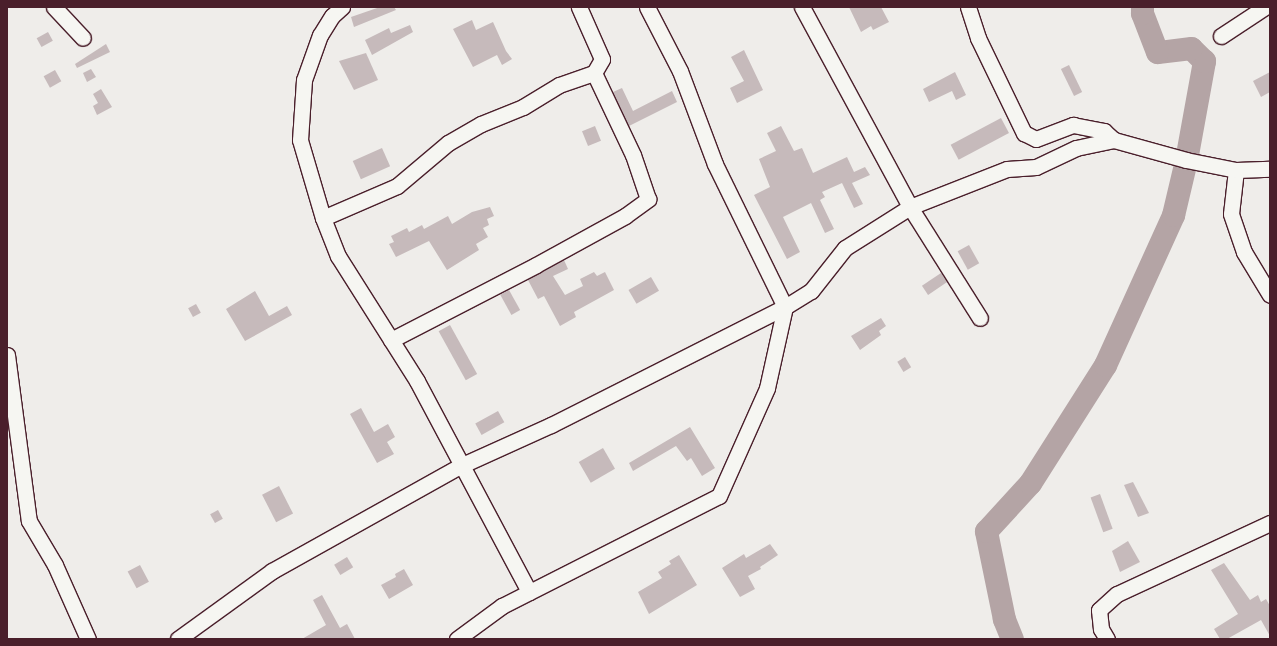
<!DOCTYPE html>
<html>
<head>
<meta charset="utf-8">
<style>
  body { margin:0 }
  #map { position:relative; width:1277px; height:646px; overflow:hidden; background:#efedea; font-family:Delius,sans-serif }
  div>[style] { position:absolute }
  .river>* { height:23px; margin:-11.5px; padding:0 11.5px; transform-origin:11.5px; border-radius:11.5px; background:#b4a4a5 }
  .building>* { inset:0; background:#c6babb; transform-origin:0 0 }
  .roads { filter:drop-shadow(1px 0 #4a1f2b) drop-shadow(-1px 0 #4a1f2b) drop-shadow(0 1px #4a1f2b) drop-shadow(0 -1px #4a1f2b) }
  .street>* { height:15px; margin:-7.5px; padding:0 7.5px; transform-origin:7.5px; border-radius:7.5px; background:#f6f6f2 }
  span { translate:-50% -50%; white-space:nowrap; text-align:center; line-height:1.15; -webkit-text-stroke:3px #f6f6f2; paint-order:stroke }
  .frame { position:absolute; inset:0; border:8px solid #4a1f2b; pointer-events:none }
</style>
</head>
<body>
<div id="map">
  <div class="river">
    <div style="left:1012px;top:639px;width:22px;rotate:-112deg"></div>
    <div style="left:1004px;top:619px;width:90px;rotate:-101.6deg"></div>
    <div style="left:986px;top:531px;width:65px;rotate:-47.5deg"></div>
    <div style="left:1030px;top:483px;width:140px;rotate:-57.6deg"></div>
    <div style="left:1105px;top:365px;width:165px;rotate:-65.6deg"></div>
    <div style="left:1173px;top:215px;width:57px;rotate:-76.7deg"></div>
    <div style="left:1186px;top:160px;width:101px;rotate:-79.7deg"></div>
    <div style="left:1204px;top:61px;width:18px;rotate:-135deg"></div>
    <div style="left:1191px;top:48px;width:34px;rotate:173deg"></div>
    <div style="left:1157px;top:52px;width:42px;rotate:-111deg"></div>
    <div style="left:1142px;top:13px;width:6px;rotate:-90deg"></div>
  </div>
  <div class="building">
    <div style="clip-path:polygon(380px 7px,394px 7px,396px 10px,354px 27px,351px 17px)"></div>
    <div style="clip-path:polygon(849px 7px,881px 7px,889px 22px,873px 30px,871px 26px,861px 32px)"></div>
    <div style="clip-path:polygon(472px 20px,476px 30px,493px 22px,506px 51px,512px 59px,502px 65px,497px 55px,473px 67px,453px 29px)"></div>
    <div style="clip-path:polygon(410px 25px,413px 32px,372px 55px,365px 40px,389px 28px,391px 33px)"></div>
    <div style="left:48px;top:32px;width:10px;height:13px;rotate:61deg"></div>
    <div style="clip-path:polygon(106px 44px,110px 52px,77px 68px,75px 64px)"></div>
    <div style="clip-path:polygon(744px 50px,763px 90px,737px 103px,730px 88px,744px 81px,731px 57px)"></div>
    <div style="clip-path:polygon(366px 53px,378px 80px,354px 90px,339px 61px)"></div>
    <div style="left:1069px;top:65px;width:30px;height:9px;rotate:64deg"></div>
    <div style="clip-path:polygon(91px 69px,96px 77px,87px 82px,83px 73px)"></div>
    <div style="left:55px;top:70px;width:13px;height:13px;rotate:61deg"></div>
    <div style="clip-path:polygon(955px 72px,966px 95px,956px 100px,952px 91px,929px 102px,923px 89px)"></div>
    <div style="clip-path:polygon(1270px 72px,1270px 92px,1261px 97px,1253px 81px)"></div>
    <div style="clip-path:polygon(622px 88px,633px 111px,672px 91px,677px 102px,629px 126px,613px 92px)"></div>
    <div style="clip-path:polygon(101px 89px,112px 107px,97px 115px,93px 106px,98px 103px,93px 94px)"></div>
    <div style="left:1001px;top:118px;width:17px;height:57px;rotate:62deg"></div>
    <div style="left:595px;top:126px;width:16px;height:14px;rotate:68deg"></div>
    <div style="clip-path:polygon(781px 126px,794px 151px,802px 148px,813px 173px,847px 157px,854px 172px,865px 167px,870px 175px,852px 183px,863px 204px,854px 208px,842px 183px,822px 192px,825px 197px,820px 200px,834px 229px,825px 233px,811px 203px,783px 217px,800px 252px,787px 259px,754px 195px,770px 187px,759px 159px,776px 151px,767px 133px)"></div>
    <div style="left:382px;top:148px;width:20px;height:32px;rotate:66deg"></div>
    <div style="clip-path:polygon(490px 207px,494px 216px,487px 219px,489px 225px,483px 228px,488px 237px,476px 244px,479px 250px,447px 270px,429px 241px,396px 257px,389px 244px,394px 242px,391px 236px,407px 228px,409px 232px,422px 225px,424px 229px,448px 216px,452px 224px,472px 212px)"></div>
    <div style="left:969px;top:245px;width:21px;height:13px;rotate:61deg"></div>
    <div style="clip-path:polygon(564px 260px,568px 269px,553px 276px,565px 295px,583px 286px,580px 279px,594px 272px,597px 276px,605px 272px,614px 290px,574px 312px,576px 317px,560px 326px,544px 296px,538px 299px,528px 280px)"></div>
    <div style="left:941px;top:273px;width:11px;height:23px;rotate:56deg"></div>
    <div style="left:651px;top:277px;width:16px;height:26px;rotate:60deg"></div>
    <div style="left:509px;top:290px;width:23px;height:10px;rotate:61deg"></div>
    <div style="clip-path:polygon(255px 291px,269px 316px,287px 306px,292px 315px,245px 341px,226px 309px)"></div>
    <div style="left:196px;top:304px;width:10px;height:9px;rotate:61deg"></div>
    <div style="clip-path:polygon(881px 318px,886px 326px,879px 331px,881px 335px,860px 350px,851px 336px)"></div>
    <div style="left:450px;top:325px;width:56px;height:13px;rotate:61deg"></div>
    <div style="left:905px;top:357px;width:12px;height:9px;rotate:59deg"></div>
    <div style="clip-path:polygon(361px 408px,374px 432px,388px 424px,395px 437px,387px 442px,394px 454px,377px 463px,350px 414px)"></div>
    <div style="left:498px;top:411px;width:13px;height:26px;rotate:61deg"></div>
    <div style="clip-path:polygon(690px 427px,715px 468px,702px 476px,691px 458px,687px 461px,676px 446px,633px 471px,629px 463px)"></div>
    <div style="left:603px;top:448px;width:24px;height:28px;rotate:60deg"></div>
    <div style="clip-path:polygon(1133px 482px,1149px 513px,1138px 517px,1124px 485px)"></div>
    <div style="left:279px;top:486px;width:31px;height:19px;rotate:63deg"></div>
    <div style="left:1100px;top:494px;width:37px;height:10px;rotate:70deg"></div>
    <div style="left:218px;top:510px;width:10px;height:9px;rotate:61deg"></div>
    <div style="clip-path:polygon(1128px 541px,1140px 562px,1120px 572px,1112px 551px)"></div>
    <div style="clip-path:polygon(770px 544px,778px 555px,760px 567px,761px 569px,748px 576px,755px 589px,740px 597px,722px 568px,744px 554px,746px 558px)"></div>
    <div style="clip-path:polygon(679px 555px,697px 585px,649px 614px,638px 592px,662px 578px,658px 572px,671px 564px,669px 561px)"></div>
    <div style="left:347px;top:557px;width:12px;height:15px;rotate:59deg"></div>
    <div style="clip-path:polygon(1224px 563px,1250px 600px,1258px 595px,1261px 602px,1266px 599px,1270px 606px,1270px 636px,1261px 620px,1227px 639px,1220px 639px,1214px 629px,1238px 614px,1211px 570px)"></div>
    <div style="left:140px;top:565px;width:19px;height:14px;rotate:62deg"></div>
    <div style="clip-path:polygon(404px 569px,413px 585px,389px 599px,381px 585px,396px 577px,395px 574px)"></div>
    <div style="clip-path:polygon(322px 595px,340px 628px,347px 624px,355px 639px,302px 639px,326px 625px,313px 600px)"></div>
  </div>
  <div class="roads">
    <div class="street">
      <div style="left:54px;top:7px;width:42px;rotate:46.9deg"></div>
      <div style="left:342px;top:7px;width:13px;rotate:138deg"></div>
      <div style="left:332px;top:16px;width:22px;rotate:122deg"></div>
      <div style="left:320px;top:35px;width:48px;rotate:109.6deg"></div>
      <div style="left:304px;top:80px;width:60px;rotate:93.8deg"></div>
      <div style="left:300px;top:140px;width:81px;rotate:73.6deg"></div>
      <div style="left:323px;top:218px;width:41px;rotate:68.5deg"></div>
      <div style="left:338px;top:256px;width:148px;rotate:57.7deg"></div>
      <div style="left:417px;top:381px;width:239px;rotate:62deg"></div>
      <div style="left:802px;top:7px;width:227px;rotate:61.6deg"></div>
      <div style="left:910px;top:207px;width:131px;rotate:57.8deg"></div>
      <div style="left:968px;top:7px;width:33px;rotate:72deg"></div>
      <div style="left:978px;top:38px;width:106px;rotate:64.2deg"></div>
      <div style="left:1024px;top:133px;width:13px;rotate:27deg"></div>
      <div style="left:1036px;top:139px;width:40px;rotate:-21deg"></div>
      <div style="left:1073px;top:125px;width:32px;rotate:11deg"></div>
      <div style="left:1104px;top:131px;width:13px;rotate:42deg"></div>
      <div style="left:1221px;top:36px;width:53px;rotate:-33.4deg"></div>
      <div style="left:1236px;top:170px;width:44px;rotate:96.5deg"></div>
      <div style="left:1231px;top:214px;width:40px;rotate:71.1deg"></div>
      <div style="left:1244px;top:252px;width:50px;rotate:58.8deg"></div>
      <div style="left:323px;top:218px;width:81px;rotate:-23.4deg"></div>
      <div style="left:397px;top:186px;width:67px;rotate:-40.1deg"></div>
      <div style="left:448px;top:143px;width:38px;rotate:-30deg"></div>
      <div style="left:481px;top:124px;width:45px;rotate:-22deg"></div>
      <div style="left:523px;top:107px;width:42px;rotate:-31.4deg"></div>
      <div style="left:559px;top:85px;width:37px;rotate:-19deg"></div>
      <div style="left:594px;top:73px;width:16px;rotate:-60deg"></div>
      <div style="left:602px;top:59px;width:57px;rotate:-113.9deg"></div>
      <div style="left:391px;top:340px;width:163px;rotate:-27.3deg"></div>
      <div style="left:536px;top:265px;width:102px;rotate:-28.8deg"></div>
      <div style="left:625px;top:216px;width:29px;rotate:-36deg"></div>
      <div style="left:648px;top:199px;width:46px;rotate:-108.8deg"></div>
      <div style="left:633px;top:155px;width:91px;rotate:-115.4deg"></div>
      <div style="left:7px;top:355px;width:167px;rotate:82.5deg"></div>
      <div style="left:29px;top:521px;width:51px;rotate:59.4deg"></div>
      <div style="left:55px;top:565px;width:81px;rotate:66deg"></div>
      <div style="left:178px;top:639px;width:116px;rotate:-35.9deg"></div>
      <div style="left:272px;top:571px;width:215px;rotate:-29.2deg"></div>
      <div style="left:460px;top:466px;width:100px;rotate:-24.3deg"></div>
      <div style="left:551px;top:425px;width:262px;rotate:-26.8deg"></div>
      <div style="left:785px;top:307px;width:159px;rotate:-116.1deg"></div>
      <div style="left:715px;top:164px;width:99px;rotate:-110.6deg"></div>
      <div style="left:680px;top:71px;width:72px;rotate:-117.3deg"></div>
      <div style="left:457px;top:639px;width:56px;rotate:-36.3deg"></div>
      <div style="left:502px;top:606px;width:243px;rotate:-26.9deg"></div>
      <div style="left:719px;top:496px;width:118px;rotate:-66deg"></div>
      <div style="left:767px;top:388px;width:83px;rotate:-77.5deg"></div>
      <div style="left:785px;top:307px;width:31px;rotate:-32deg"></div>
      <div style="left:811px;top:291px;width:55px;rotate:-51.7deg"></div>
      <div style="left:845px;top:248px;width:77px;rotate:-32.2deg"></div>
      <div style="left:910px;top:207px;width:104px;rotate:-21.4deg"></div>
      <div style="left:1007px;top:169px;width:29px;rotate:-4deg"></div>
      <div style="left:1036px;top:167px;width:44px;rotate:-25.4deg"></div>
      <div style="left:1076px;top:148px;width:39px;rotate:-12deg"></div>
      <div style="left:1114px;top:140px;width:75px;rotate:15.5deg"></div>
      <div style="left:1186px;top:160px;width:51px;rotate:11.3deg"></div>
      <div style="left:1236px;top:170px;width:34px;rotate:-2deg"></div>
      <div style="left:1107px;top:639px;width:12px;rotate:-121deg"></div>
      <div style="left:1101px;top:629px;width:19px;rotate:-96deg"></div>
      <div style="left:1099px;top:610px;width:24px;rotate:-42deg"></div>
      <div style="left:1117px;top:594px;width:169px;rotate:-24.9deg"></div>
    </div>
  </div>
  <div class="frame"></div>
</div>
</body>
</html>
